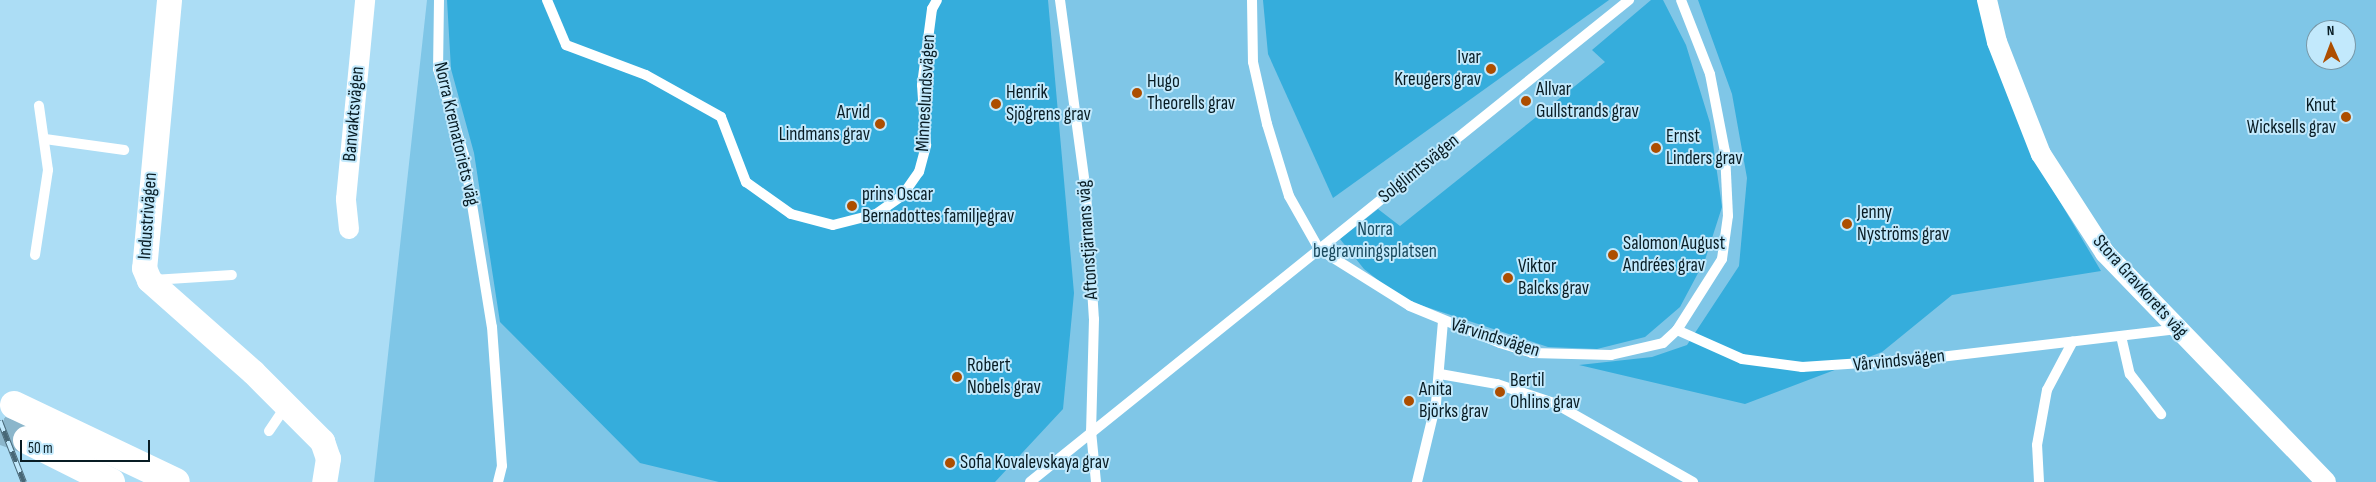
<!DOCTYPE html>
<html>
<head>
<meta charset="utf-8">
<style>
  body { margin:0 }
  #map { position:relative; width:2376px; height:482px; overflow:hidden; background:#acddf5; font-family:"Sofia Sans Condensed",sans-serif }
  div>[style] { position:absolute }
  .green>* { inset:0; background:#7fc6e7 }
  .forest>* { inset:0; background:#35addc }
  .secondary-tunnel>* { height:28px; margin-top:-14px; transform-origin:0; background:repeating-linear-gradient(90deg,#8bb6cb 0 28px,transparent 0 42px) }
  .service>* { height:10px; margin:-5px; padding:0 5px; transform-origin:5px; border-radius:5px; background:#fff }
  .minor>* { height:20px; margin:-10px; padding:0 10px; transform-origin:10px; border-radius:10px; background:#fff }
  .tertiary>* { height:25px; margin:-12.5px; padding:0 12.5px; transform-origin:12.5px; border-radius:12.5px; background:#fff }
  .secondary>* { height:28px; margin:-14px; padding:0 14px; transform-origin:14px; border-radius:14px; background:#fff }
  .rail>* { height:5.5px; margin-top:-2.75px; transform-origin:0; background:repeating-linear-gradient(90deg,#c2e9fc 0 11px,#486776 0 22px); box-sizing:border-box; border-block:1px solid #486776 }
  .dots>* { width:14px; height:14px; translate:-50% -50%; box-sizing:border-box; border:2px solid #c2e9fc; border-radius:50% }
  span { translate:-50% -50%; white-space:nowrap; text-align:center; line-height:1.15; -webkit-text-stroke:4px #c2e9fc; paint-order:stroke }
  .poi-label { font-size:19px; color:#081c24 }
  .right { translate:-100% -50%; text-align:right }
  .left { translate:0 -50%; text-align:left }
  .street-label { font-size:19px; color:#081c24 }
  .park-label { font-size:19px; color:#19495d }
  .north { position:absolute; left:2306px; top:20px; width:50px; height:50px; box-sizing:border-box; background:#c2e9fc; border:1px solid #7897a6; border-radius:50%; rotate:358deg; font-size:14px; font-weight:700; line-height:20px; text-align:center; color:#081c24 }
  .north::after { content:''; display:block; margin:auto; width:18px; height:22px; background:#ad4e00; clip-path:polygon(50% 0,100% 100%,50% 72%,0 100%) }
  .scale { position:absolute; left:20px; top:440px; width:130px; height:22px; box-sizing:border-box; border:2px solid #081c24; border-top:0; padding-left:6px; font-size:15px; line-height:18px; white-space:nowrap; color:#081c24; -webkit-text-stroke:4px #c2e9fc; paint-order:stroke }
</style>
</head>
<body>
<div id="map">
  <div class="green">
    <div style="clip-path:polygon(evenodd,427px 0,2376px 0,2376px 482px,374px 482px,427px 0,2316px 30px,2346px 30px,2346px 60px,2316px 60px,2316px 30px)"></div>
  </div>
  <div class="forest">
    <div style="clip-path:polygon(447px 0,1048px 0,1074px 293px,1063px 409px,995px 482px,719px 482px,640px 463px,500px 322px,474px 153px,451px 69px)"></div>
    <div style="clip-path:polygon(1263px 0,1609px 0,1333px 198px,1268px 54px)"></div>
    <div style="clip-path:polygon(1651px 0,1663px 0,1686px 45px,1710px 123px,1722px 207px,1705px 260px,1680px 307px,1645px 337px,1597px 349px,1548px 347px,1402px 299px,1364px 269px,1340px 239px,1378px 209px,1400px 226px,1605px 62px,1592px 50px)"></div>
    <div style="clip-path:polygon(1698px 0,1981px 0,2033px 156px,2101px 271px,1952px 295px,1882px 352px,1745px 404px,1579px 365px,1652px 357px,1687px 345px,1739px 266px,1747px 178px,1732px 94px)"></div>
  </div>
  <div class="secondary-tunnel">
    <div style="left:0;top:430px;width:29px;rotate:20deg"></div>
  </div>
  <div class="service">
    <div style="left:439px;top:0;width:69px;rotate:90.8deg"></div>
    <div style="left:438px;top:69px;width:90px;rotate:73.2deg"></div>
    <div style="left:464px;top:155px;width:174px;rotate:80.8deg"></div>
    <div style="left:492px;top:327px;width:139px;rotate:85.9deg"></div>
    <div style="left:502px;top:466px;width:16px;rotate:104deg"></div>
    <div style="left:547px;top:0;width:49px;rotate:67.1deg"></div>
    <div style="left:566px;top:45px;width:85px;rotate:20.6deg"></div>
    <div style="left:646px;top:75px;width:86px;rotate:29.2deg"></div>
    <div style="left:721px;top:117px;width:70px;rotate:69deg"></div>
    <div style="left:746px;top:182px;width:55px;rotate:35.4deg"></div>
    <div style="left:791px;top:214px;width:43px;rotate:14.7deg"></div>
    <div style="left:833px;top:225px;width:44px;rotate:-14.3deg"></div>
    <div style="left:876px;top:214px;width:32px;rotate:-35deg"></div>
    <div style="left:902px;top:196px;width:29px;rotate:-55deg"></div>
    <div style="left:919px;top:172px;width:28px;rotate:-75deg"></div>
    <div style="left:926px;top:145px;width:60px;rotate:-93.8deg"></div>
    <div style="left:922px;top:85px;width:77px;rotate:-82.5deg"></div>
    <div style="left:932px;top:9px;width:10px;rotate:-61deg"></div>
    <div style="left:1060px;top:0;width:195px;rotate:82.3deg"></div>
    <div style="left:1086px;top:193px;width:126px;rotate:86.4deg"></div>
    <div style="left:1094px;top:319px;width:112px;rotate:91.5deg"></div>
    <div style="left:1091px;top:431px;width:51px;rotate:84.4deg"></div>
    <div style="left:1252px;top:0;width:62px;rotate:89.1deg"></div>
    <div style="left:1253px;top:62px;width:64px;rotate:77.3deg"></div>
    <div style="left:1267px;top:124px;width:75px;rotate:73deg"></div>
    <div style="left:1289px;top:196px;width:61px;rotate:60.5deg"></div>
    <div style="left:1319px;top:249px;width:107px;rotate:32.1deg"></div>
    <div style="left:1410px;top:306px;width:97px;rotate:22.3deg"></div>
    <div style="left:1500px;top:343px;width:34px;rotate:17deg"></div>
    <div style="left:1532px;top:353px;width:79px;rotate:1.5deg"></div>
    <div style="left:1611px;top:355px;width:53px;rotate:-13deg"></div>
    <div style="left:1663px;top:343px;width:19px;rotate:-43deg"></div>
    <div style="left:1677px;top:330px;width:71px;rotate:24deg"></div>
    <div style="left:1742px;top:359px;width:61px;rotate:7.6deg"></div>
    <div style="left:1802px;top:367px;width:121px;rotate:-3.8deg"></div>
    <div style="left:1923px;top:359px;width:256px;rotate:-6.7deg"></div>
    <div style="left:45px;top:139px;width:80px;rotate:7.9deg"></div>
    <div style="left:35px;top:255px;width:86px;rotate:-81.3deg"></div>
    <div style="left:48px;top:170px;width:65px;rotate:-98deg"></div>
    <div style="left:153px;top:280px;width:79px;rotate:-3.6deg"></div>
    <div style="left:1677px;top:330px;width:84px;rotate:-57.6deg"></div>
    <div style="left:1722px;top:259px;width:43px;rotate:-82.1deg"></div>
    <div style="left:1728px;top:216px;width:64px;rotate:-92.7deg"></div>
    <div style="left:1725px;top:152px;width:79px;rotate:-100.9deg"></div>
    <div style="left:1710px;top:74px;width:79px;rotate:-111.4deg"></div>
    <div style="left:2121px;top:336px;width:39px;rotate:77deg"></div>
    <div style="left:2130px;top:374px;width:51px;rotate:52.2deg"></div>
    <div style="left:1440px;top:374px;width:58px;rotate:10deg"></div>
    <div style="left:1497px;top:384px;width:60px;rotate:18.4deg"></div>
    <div style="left:1554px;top:403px;width:160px;rotate:29.6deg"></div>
    <div style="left:269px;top:431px;width:30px;rotate:-56deg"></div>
    <div style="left:1030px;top:482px;width:769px;rotate:-38.82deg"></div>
    <div style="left:1417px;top:482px;width:81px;rotate:-76.5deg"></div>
    <div style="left:1436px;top:403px;width:81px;rotate:-85.1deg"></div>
    <div style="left:2039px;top:482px;width:37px;rotate:-93deg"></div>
    <div style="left:2037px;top:445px;width:56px;rotate:-79.7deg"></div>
    <div style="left:2047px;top:390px;width:55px;rotate:-62deg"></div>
  </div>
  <div class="minor">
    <div style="left:1987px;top:0;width:43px;rotate:76.6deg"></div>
    <div style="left:1997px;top:42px;width:120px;rotate:68.6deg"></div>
    <div style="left:2041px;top:154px;width:118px;rotate:57.1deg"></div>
    <div style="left:2105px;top:253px;width:318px;rotate:46deg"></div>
    <div style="left:349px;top:229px;width:30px;rotate:-96deg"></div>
    <div style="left:346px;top:199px;width:200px;rotate:-84.5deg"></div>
  </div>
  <div class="tertiary">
    <div style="left:169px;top:0;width:269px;rotate:95.3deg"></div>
    <div style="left:144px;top:268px;width:13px;rotate:67deg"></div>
    <div style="left:149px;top:280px;width:139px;rotate:41.5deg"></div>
    <div style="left:253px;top:372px;width:98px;rotate:45deg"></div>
    <div style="left:322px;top:441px;width:18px;rotate:71deg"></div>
    <div style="left:328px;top:458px;width:24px;rotate:99deg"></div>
  </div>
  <div class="secondary">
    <div style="left:14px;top:405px;width:179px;rotate:25.4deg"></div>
    <div style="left:27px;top:440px;width:94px;rotate:26.6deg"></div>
  </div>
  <div class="rail">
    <div style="left:0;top:421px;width:66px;rotate:68.5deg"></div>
  </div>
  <div class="dots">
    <div style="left:1491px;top:69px;background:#ad4e00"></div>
    <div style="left:1137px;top:93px;background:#ad4e00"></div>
    <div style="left:1526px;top:101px;background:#ad4e00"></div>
    <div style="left:996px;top:104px;background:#ad4e00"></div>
    <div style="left:2346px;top:117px;background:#ad4e00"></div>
    <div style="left:880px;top:124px;background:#ad4e00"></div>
    <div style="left:1656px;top:148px;background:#ad4e00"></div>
    <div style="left:852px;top:206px;background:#ad4e00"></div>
    <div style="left:1847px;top:224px;background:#ad4e00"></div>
    <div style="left:1613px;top:255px;background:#ad4e00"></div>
    <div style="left:1508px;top:278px;background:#ad4e00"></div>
    <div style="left:957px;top:377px;background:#ad4e00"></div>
    <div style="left:1500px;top:392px;background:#ad4e00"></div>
    <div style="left:1409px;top:401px;background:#ad4e00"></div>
    <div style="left:950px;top:463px;background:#ad4e00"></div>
  </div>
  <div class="poi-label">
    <span class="right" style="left:1481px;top:69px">Ivar<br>Kreugers grav</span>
    <span class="left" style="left:1147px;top:93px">Hugo<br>Theorells grav</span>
    <span class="left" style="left:1536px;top:101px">Allvar<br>Gullstrands grav</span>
    <span class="left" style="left:1006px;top:104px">Henrik<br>Sjögrens grav</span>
    <span class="right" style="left:2336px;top:117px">Knut<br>Wicksells grav</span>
    <span class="right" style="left:870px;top:124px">Arvid<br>Lindmans grav</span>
    <span class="left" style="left:1666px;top:148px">Ernst<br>Linders grav</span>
    <span class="left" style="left:862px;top:206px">prins Oscar<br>Bernadottes familjegrav</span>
    <span class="left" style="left:1857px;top:224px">Jenny<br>Nyströms grav</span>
    <span class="left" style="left:1623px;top:255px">Salomon August<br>Andrées grav</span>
    <span class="left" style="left:1518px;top:278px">Viktor<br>Balcks grav</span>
    <span class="left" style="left:967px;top:377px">Robert<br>Nobels grav</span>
    <span class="left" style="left:1510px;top:392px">Bertil<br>Ohlins grav</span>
    <span class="left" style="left:1419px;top:401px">Anita<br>Björks grav</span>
    <span class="left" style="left:960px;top:463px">Sofia Kovalevskaya grav</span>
  </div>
  <div class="street-label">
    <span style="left:926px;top:93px;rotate:-87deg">Minneslundsvägen</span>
    <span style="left:354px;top:114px;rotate:-85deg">Banvaktsvägen</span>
    <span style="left:456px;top:134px;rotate:77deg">Norra Krematoriets väg</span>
    <span style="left:1419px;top:169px;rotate:-39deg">Solglimtsvägen</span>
    <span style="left:148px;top:216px;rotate:-86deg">Industrivägen</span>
    <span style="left:1088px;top:240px;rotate:-94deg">Aftonstjärnans väg</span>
    <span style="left:2140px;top:287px;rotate:48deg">Stora Gravkorets väg</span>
    <span style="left:1495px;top:338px;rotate:17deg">Vårvindsvägen</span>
    <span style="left:1899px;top:361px;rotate:-6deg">Vårvindsvägen</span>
  </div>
  <div class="park-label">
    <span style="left:1375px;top:241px">Norra<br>begravningsplatsen</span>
  </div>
  <div class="north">N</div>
  <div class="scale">50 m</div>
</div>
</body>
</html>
